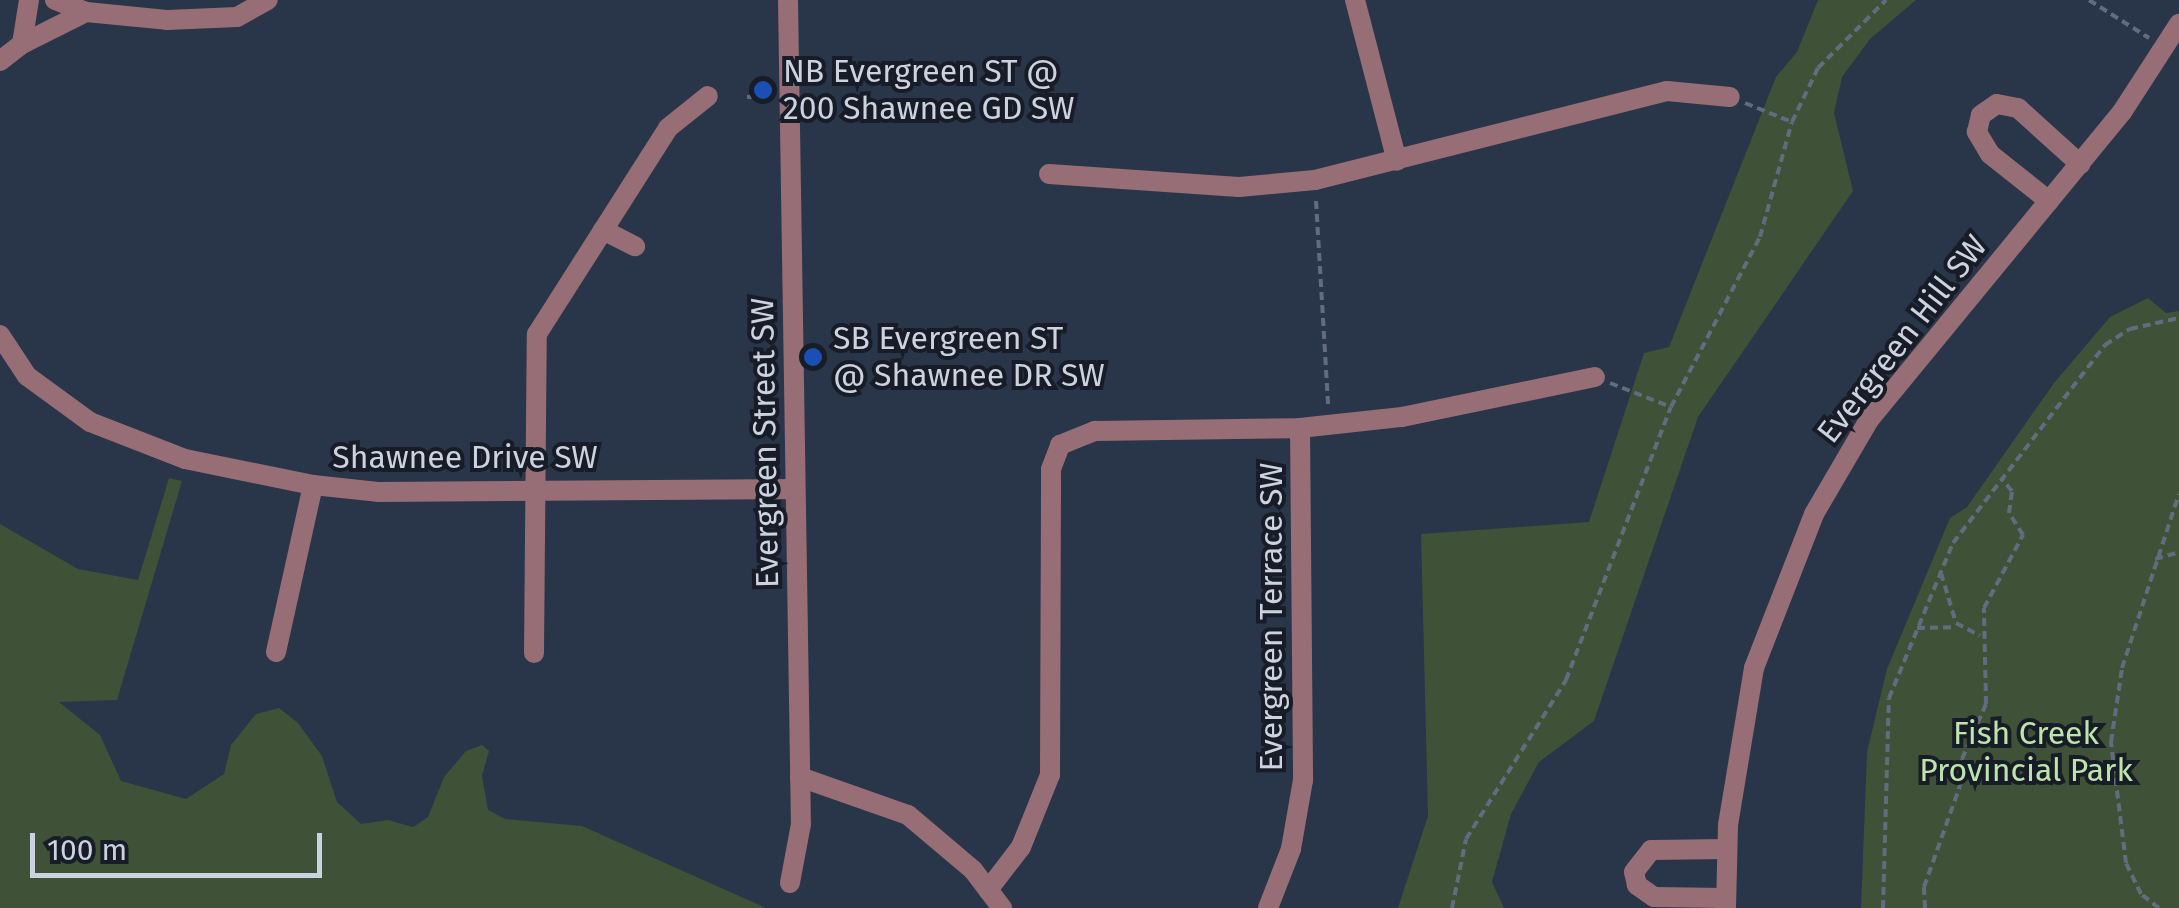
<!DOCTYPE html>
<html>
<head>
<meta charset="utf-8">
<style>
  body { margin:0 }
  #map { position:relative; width:2179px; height:908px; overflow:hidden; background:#293549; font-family:"Fira Sans",sans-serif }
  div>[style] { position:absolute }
  .green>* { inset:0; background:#3f5137 }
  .path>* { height:4px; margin-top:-2px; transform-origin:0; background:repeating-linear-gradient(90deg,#626c7e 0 8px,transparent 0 13px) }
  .street>* { height:20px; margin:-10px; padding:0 10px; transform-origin:10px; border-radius:10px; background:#976e75 }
  .dots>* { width:28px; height:28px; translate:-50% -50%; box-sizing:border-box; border:5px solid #171c26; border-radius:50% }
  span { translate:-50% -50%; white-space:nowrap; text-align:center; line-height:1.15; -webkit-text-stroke:8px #171c26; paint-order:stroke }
  .poi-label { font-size:32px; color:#cbd2e0 }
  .left { translate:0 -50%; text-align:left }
  .street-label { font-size:32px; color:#cbd2e0 }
  .park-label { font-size:32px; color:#bde5ab }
  .scale { position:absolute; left:30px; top:833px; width:292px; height:45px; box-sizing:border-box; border:5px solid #cbd2e0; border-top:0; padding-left:12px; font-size:30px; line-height:35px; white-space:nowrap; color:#cbd2e0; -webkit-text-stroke:8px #171c26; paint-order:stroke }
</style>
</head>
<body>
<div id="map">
  <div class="green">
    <div style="clip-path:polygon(1818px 0,1916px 0,1870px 39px,1842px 77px,1834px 113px,1853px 191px,1698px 417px,1594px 721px,1539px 762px,1511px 814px,1492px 882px,1504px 908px,1398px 908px,1428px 816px,1421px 534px,1589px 522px,1644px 353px,1669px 347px,1776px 77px,1797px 52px)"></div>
    <div style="clip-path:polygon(2148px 298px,2166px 313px,2179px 311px,2179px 908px,1861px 908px,1867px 752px,1887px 669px,1950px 518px,1967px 507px,2054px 383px,2110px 317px)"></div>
    <div style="clip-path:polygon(169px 478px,182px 481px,117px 700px,59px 702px,100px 735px,121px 781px,186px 799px,224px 774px,231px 745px,256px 714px,279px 708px,298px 723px,322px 756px,337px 802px,361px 824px,388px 820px,413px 827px,428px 817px,444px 777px,466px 751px,482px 745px,489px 751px,482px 776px,488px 810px,505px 819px,582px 826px,766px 908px,0 908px,0 524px,78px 569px,138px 580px)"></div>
  </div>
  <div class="path">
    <div style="left:2089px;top:0;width:71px;rotate:32.3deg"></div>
    <div style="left:747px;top:97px;width:19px;rotate:-3deg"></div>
    <div style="left:1745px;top:103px;width:51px;rotate:22deg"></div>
    <div style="left:1316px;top:201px;width:205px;rotate:86.6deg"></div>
    <div style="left:1610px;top:383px;width:66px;rotate:21.5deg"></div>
    <div style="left:2155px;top:559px;width:25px;rotate:-16deg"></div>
    <div style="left:1941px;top:573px;width:52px;rotate:73.3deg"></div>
    <div style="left:1956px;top:623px;width:27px;rotate:28deg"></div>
    <div style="left:1917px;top:628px;width:39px;rotate:-1deg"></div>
    <div style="left:1452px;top:908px;width:70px;rotate:-78.5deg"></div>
    <div style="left:1466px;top:839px;width:188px;rotate:-57.8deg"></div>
    <div style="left:1566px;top:680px;width:292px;rotate:-69deg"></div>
    <div style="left:1671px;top:407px;width:192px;rotate:-62.4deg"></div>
    <div style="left:1760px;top:237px;width:119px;rotate:-74.5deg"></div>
    <div style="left:1792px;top:122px;width:60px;rotate:-64.3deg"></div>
    <div style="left:1818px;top:68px;width:96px;rotate:-45deg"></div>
    <div style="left:1883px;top:908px;width:210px;rotate:-88.4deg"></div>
    <div style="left:1889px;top:698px;width:168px;rotate:-67.6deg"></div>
    <div style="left:1953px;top:543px;width:250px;rotate:-52.5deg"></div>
    <div style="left:2105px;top:345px;width:30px;rotate:-33deg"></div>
    <div style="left:2130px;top:329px;width:50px;rotate:-12.7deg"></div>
    <div style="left:1925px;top:908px;width:21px;rotate:-93deg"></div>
    <div style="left:1924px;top:887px;width:107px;rotate:-70.4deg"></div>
    <div style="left:1960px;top:786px;width:27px;rotate:-86deg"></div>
    <div style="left:1962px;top:759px;width:60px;rotate:-66.4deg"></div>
    <div style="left:1986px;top:704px;width:96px;rotate:-91.2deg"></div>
    <div style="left:1984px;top:608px;width:83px;rotate:-61.9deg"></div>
    <div style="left:2023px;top:535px;width:26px;rotate:-122deg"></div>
    <div style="left:2009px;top:513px;width:22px;rotate:-82deg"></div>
    <div style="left:2012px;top:491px;width:16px;rotate:-130deg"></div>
    <div style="left:2159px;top:908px;width:23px;rotate:-142deg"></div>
    <div style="left:2141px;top:894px;width:34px;rotate:-116deg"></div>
    <div style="left:2126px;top:863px;width:122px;rotate:-97.1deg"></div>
    <div style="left:2111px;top:742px;width:75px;rotate:-81.5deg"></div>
    <div style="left:2122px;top:668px;width:183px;rotate:-71.9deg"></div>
  </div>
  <div class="street">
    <div style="left:55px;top:0;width:33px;rotate:21deg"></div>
    <div style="left:86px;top:12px;width:81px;rotate:5.6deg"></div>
    <div style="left:167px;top:20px;width:70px;rotate:-2.5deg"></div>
    <div style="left:237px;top:17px;width:35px;rotate:-29deg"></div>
    <div style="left:788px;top:0;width:824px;rotate:89.1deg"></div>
    <div style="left:801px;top:824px;width:60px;rotate:100.6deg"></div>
    <div style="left:1355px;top:0;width:166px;rotate:75.4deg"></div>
    <div style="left:22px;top:44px;width:72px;rotate:-26.6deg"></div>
    <div style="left:0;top:61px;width:28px;rotate:-38deg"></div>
    <div style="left:22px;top:44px;width:45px;rotate:-81deg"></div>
    <div style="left:1049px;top:174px;width:190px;rotate:3.9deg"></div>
    <div style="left:1239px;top:187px;width:76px;rotate:-5.3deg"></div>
    <div style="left:1315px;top:180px;width:363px;rotate:-14.2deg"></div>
    <div style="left:1667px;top:91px;width:63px;rotate:5.4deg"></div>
    <div style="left:2049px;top:201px;width:75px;rotate:-141.5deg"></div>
    <div style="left:1990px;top:154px;width:26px;rotate:-121deg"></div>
    <div style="left:1977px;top:132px;width:17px;rotate:-77deg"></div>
    <div style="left:1981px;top:115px;width:19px;rotate:-35deg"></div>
    <div style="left:1997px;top:104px;width:21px;rotate:11deg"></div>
    <div style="left:2018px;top:108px;width:84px;rotate:42.1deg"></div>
    <div style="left:603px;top:230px;width:36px;rotate:27deg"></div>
    <div style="left:0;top:335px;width:49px;rotate:56.6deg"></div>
    <div style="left:27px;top:376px;width:78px;rotate:36.1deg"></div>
    <div style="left:90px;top:422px;width:102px;rotate:21.3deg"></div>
    <div style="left:185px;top:459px;width:131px;rotate:11.5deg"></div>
    <div style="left:313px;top:485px;width:65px;rotate:6.1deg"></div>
    <div style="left:378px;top:492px;width:417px;rotate:-0.4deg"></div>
    <div style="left:1300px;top:428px;width:103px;rotate:-6.2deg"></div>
    <div style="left:1402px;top:417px;width:197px;rotate:-11.7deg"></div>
    <div style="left:276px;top:652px;width:171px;rotate:-77.5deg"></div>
    <div style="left:534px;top:653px;width:319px;rotate:-89.5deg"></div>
    <div style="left:537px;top:334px;width:244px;rotate:-57.5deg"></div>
    <div style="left:668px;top:128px;width:51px;rotate:-38.7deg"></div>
    <div style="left:800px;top:777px;width:114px;rotate:19.4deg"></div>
    <div style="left:908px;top:815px;width:85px;rotate:40.2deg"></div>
    <div style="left:973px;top:870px;width:48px;rotate:52.7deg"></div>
    <div style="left:988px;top:890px;width:54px;rotate:-52.5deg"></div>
    <div style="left:1021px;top:847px;width:78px;rotate:-68.1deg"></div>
    <div style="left:1050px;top:775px;width:306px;rotate:-89.8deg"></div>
    <div style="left:1051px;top:469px;width:26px;rotate:-69deg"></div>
    <div style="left:1060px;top:445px;width:38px;rotate:-22deg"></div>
    <div style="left:1095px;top:431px;width:205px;rotate:-0.8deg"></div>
    <div style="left:1300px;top:428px;width:352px;rotate:89.5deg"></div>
    <div style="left:1303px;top:780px;width:70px;rotate:99.9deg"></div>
    <div style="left:1291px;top:849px;width:63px;rotate:111.3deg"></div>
    <div style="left:1726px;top:898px;width:72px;rotate:-179.2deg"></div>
    <div style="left:1654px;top:897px;width:21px;rotate:-145deg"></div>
    <div style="left:1637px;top:885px;width:13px;rotate:-103deg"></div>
    <div style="left:1634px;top:872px;width:28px;rotate:-52deg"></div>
    <div style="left:1651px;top:850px;width:76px;rotate:-0.8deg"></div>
    <div style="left:1726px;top:908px;width:83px;rotate:-88.6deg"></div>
    <div style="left:1728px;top:825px;width:159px;rotate:-80.6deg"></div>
    <div style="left:1754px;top:668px;width:165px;rotate:-68.7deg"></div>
    <div style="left:1814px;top:514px;width:109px;rotate:-59.7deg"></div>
    <div style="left:1869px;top:420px;width:399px;rotate:-50.6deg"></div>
    <div style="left:2122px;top:112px;width:105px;rotate:-57.1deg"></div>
  </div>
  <div class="dots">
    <div style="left:763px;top:90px;background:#1a4fb4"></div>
    <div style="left:813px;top:357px;background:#1a4fb4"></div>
  </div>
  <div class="poi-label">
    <span class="left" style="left:783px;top:90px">NB Evergreen ST @<br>200 Shawnee GD SW</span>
    <span class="left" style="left:833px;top:357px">SB Evergreen ST<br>@ Shawnee DR SW</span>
  </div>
  <div class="street-label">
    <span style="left:1902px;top:339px;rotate:-52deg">Evergreen Hill SW</span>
    <span style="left:765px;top:443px;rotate:-91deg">Evergreen Street SW</span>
    <span style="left:465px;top:457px">Shawnee Drive SW</span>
    <span style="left:1271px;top:617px;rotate:-90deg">Evergreen Terrace SW</span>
  </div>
  <div class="park-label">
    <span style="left:2026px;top:752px">Fish Creek<br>Provincial Park</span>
  </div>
  <div class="scale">100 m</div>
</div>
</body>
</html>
